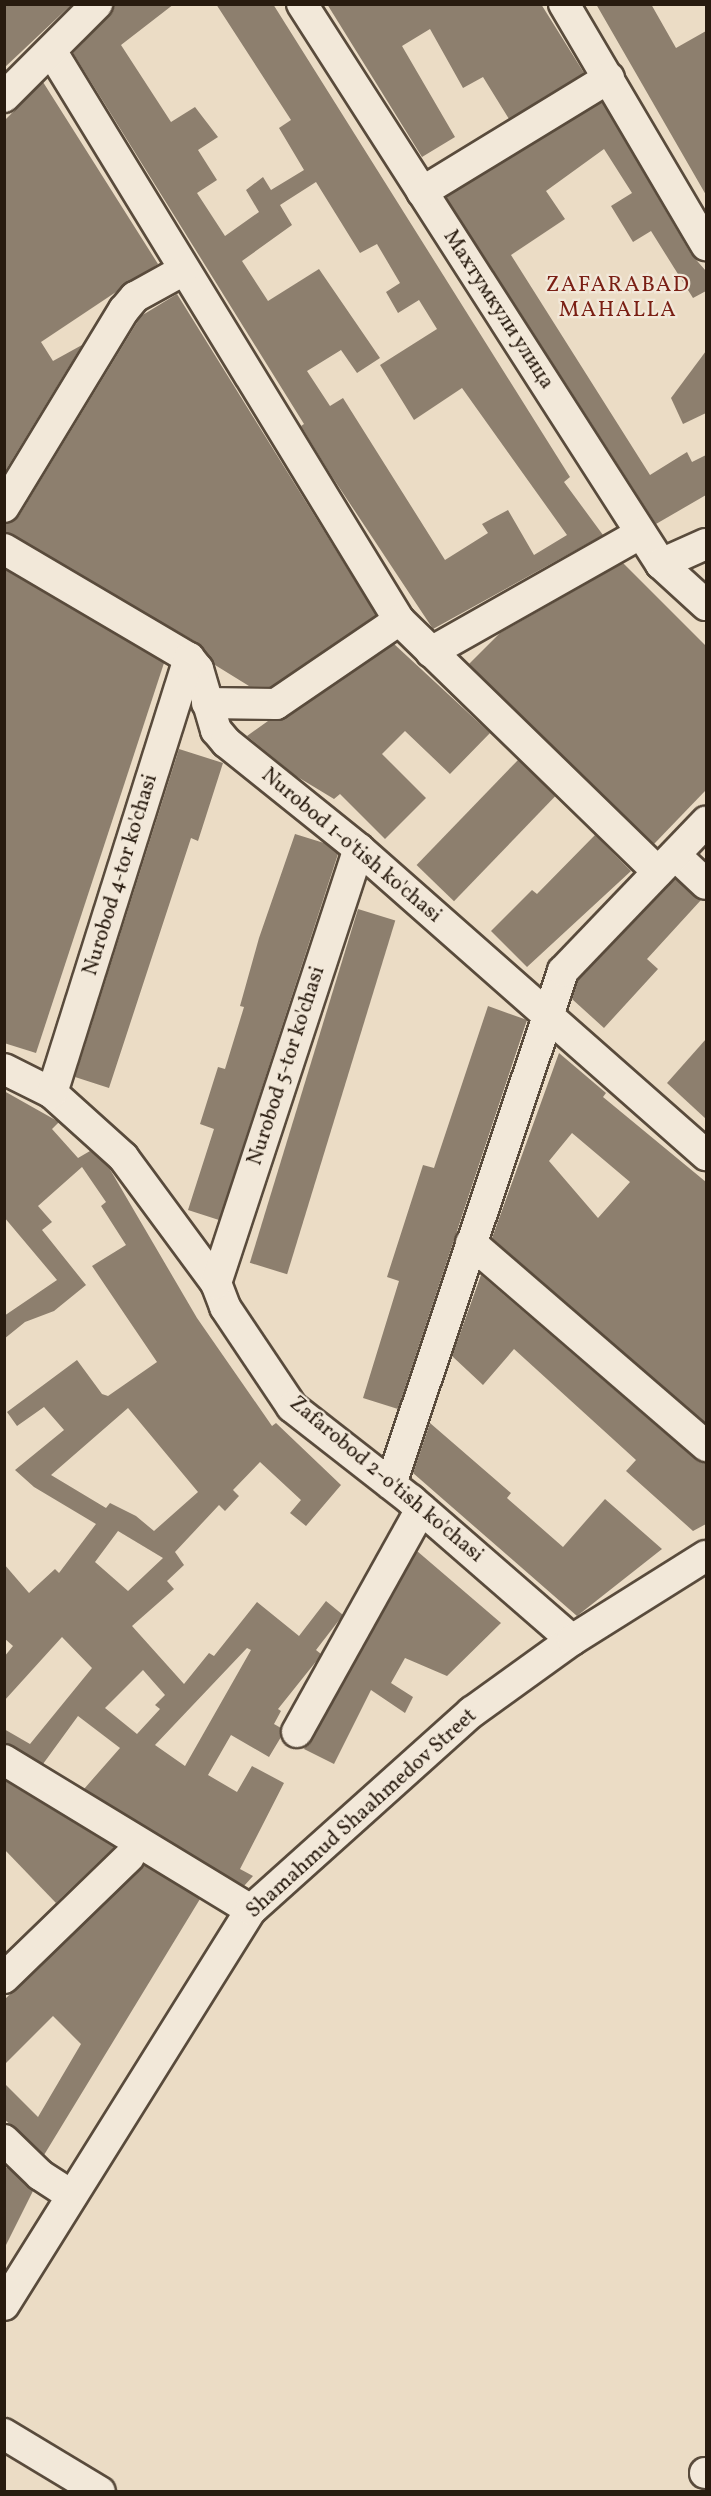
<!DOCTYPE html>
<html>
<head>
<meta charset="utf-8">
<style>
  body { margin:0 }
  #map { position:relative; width:711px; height:2496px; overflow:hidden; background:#ebdcc5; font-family:Vollkorn,serif }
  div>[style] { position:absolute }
  .building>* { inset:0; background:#8d7f6e; transform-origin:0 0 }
  .roads { filter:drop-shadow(2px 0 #594b3c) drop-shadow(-2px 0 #594b3c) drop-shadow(0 2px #594b3c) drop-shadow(0 -2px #594b3c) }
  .minor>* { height:30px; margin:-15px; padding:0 15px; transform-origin:15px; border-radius:15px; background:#f2e8d9 }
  span { translate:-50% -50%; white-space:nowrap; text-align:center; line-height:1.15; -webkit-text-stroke:4.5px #f2e8d9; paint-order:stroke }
  .street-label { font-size:21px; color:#281b0f }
  .neighbourhood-label { font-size:22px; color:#7a1f14; letter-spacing:1.5px }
  .frame { position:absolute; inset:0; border:6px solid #281b0f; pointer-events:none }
</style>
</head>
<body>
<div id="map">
  <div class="building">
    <div style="clip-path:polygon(4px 4px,72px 4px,4px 68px)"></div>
    <div style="clip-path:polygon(evenodd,114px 4px,174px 4px,121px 45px,171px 122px,195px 107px,218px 137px,198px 150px,217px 180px,197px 193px,225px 236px,259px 212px,246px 190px,263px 177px,271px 190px,304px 170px,279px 128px,291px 120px,216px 4px,273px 4px,570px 477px,564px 482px,603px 535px,433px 629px,331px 475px,301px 426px,304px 424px,73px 53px,109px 16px,114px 4px,316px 182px,360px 253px,377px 244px,400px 283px,386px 292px,398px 313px,419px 300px,437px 329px,380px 365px,414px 420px,462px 388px,567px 535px,534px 555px,508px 510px,482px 524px,488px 533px,445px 560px,343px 398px,330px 406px,307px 371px,341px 350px,357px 373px,380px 358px,319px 269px,268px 301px,242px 261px,292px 225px,280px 205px,316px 182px)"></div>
    <div style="clip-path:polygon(327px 4px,541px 4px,584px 73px,509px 119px,483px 77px,463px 88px,430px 29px,402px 46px,455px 137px,422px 157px)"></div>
    <div style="clip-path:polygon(596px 4px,651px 4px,676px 48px,706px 31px,706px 195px)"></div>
    <div style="clip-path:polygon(43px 82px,158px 264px,41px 342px,53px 361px,82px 345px,4px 473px,4px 121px)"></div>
    <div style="clip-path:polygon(602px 102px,691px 254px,706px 271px,706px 291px,693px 298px,651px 231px,633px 242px,611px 206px,632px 193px,604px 149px,546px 191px,565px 219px,511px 255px,650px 475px,687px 452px,692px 462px,706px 455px,706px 495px,656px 524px,446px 197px)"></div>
    <div style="clip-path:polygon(177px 294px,376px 615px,271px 687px,249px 686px,215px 665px,198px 643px,4px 532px,4px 524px,19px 516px,141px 316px)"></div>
    <div style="clip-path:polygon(706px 351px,706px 413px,683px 424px,671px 398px)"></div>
    <div style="clip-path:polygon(623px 563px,706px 646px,706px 790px,654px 844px,469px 664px,500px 633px)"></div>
    <div style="clip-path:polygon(4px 569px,164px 663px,36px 1053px,4px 1043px)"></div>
    <div style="clip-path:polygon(394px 644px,490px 733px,450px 774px,405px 731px,382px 754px,426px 798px,385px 839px,340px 794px,334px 799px,296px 776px,247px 736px,268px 721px,286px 718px)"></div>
    <div style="clip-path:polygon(179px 749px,223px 763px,198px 841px,191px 838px,109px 1088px,75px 1077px)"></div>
    <div style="left:518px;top:760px;width:52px;height:146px;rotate:44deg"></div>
    <div style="clip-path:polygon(295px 834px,324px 843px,338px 854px,219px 1220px,188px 1210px,214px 1129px,200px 1124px,218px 1067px,225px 1069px,244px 1007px,240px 1006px,259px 938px)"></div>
    <div style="clip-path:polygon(595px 835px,631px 871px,527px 967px,491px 931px,532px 890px,537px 894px)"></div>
    <div style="clip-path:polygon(675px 879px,701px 900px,647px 959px,658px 969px,604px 1028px,572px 999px,578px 980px)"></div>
    <div style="left:358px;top:909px;width:39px;height:370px;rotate:17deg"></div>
    <div style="clip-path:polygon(488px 1006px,527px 1020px,398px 1409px,363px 1398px,399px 1281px,387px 1277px,423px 1165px,434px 1168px)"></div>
    <div style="clip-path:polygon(706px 1039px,706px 1119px,667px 1083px)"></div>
    <div style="clip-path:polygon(evenodd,559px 1053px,606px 1093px,603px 1097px,706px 1182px,706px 1424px,492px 1238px,559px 1053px,572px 1133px,630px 1182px,598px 1218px,549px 1161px,572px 1133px)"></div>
    <div style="clip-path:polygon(evenodd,4px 1091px,59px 1122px,52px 1129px,78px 1158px,90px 1151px,108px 1166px,197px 1318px,272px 1426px,276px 1423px,341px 1485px,306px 1526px,290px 1513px,301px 1500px,260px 1462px,233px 1490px,239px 1496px,225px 1511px,219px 1505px,175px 1552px,184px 1565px,167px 1581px,174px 1589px,132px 1626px,184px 1684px,209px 1653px,214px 1656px,257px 1602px,299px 1636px,326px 1601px,343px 1615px,316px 1650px,321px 1654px,318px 1659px,278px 1709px,281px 1711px,274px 1724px,281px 1728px,281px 1737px,269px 1757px,231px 1735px,208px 1775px,237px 1792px,252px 1766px,284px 1783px,240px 1869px,253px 1876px,244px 1886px,84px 1789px,120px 1748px,78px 1716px,43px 1764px,4px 1743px,4px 1729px,30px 1744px,92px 1668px,62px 1637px,4px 1701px,4px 1657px,13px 1646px,4px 1638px,4px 1564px,29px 1593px,55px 1569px,59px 1573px,96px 1524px,34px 1487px,15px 1470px,64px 1430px,44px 1407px,17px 1426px,7px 1412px,77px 1360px,102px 1394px,108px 1396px,157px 1362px,92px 1266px,126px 1245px,101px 1206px,106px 1202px,82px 1167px,38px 1206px,52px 1222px,42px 1230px,86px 1285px,54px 1311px,25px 1322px,4px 1339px,4px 1316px,57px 1280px,4px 1217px,4px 1091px,128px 1408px,198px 1492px,154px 1531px,136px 1516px,110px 1503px,106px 1508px,51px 1475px,128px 1408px,4px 1091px,118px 1531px,163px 1558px,128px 1591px,95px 1562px,118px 1531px,4px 1091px,247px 1648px,251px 1650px,185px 1766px,155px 1745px,247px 1648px,4px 1091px,143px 1670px,165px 1695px,155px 1705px,160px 1709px,137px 1734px,105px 1708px,143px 1670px)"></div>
    <div style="clip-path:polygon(481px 1275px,695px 1459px,706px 1463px,706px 1524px,693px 1531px,626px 1471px,636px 1460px,514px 1349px,483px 1385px,452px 1356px)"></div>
    <div style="clip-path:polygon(430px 1423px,511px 1493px,507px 1498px,563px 1547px,605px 1499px,662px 1549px,577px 1616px,413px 1473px)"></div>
    <div style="clip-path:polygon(417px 1551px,501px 1623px,447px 1676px,405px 1658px,391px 1683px,413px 1697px,405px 1713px,371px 1690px,334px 1764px,304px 1749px)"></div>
    <div style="clip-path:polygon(4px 1780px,114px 1847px,56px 1903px,4px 1849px)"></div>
    <div style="clip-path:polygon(144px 1865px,200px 1899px,44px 2155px,4px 2119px,4px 2083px,38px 2117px,81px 2044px,53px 2016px,4px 2065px,4px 2000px)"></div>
    <div style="clip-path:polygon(7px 2167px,33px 2191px,4px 2249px,4px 2170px)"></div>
  </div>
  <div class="roads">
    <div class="minor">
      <div style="left:302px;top:4px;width:665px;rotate:57.34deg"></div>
      <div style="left:661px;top:564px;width:61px;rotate:42.3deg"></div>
      <div style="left:564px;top:4px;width:280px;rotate:59.5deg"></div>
      <div style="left:52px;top:52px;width:666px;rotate:58.58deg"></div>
      <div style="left:399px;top:620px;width:361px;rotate:44.2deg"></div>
      <div style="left:4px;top:97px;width:132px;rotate:-45deg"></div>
      <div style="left:422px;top:192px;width:219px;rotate:-31.4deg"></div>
      <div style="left:4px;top:507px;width:231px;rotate:-58.7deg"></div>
      <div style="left:124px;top:310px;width:17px;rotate:-50deg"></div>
      <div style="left:135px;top:297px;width:54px;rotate:-29deg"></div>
      <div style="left:4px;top:549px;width:215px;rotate:30.5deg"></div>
      <div style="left:189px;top:658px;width:14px;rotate:51deg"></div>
      <div style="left:198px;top:669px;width:64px;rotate:73.6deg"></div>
      <div style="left:216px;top:730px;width:16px;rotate:50deg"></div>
      <div style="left:226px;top:742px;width:171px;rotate:38.8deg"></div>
      <div style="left:359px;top:849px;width:463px;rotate:41.4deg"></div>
      <div style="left:661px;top:564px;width:49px;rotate:-24deg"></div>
      <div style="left:431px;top:652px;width:241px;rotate:-29.5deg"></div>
      <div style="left:207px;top:703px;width:69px;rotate:0.8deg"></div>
      <div style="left:276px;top:704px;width:149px;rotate:-34.3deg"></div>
      <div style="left:675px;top:855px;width:42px;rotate:43.1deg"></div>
      <div style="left:4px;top:1069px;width:54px;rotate:26.6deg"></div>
      <div style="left:52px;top:1093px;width:96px;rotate:42deg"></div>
      <div style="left:123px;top:1157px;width:157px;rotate:53.6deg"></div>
      <div style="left:216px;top:1283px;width:26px;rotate:69deg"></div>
      <div style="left:225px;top:1307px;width:120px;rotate:56.2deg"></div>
      <div style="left:292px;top:1407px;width:151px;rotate:38deg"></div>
      <div style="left:411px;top:1500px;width:213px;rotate:41deg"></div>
      <div style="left:52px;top:1093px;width:456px;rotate:-72.5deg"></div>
      <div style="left:471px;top:1243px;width:311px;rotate:40.8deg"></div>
      <div style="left:216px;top:1283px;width:457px;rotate:-71.8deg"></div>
      <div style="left:391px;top:1484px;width:541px;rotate:-71.46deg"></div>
      <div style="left:563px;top:971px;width:207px;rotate:-46.2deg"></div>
      <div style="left:297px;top:1732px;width:255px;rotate:-60.9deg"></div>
      <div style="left:4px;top:1760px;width:289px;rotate:31.3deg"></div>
      <div style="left:4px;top:1978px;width:174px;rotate:-44.1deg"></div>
      <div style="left:4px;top:2140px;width:50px;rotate:44.2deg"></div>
      <div style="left:40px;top:2175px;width:38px;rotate:33deg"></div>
      <div style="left:4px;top:2305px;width:466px;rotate:-58deg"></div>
      <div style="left:251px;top:1910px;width:297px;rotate:-41.9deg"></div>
      <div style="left:472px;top:1712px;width:123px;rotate:-35.8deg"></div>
      <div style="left:572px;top:1640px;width:158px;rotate:-32.1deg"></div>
      <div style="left:4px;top:2434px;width:112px;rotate:31.1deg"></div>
      <div style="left:705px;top:2473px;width:1px"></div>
    </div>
  </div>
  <div class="street-label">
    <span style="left:498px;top:310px;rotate:57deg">Махтумкули улица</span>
    <span style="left:351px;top:846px;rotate:40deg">Nurobod 1-o'tish ko'chasi</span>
    <span style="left:121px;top:875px;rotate:-73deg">Nurobod 4-tor ko'chasi</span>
    <span style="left:287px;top:1066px;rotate:-72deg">Nurobod 5-tor ko'chasi</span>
    <span style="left:386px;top:1480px;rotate:40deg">Zafarobod 2-o'tish ko'chasi</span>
    <span style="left:362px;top:1814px;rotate:-42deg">Shamahmud Shaahmedov Street</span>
  </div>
  <div class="neighbourhood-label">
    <span style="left:618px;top:298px">ZAFARABAD<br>MAHALLA</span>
  </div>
  <div class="frame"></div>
</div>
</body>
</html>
